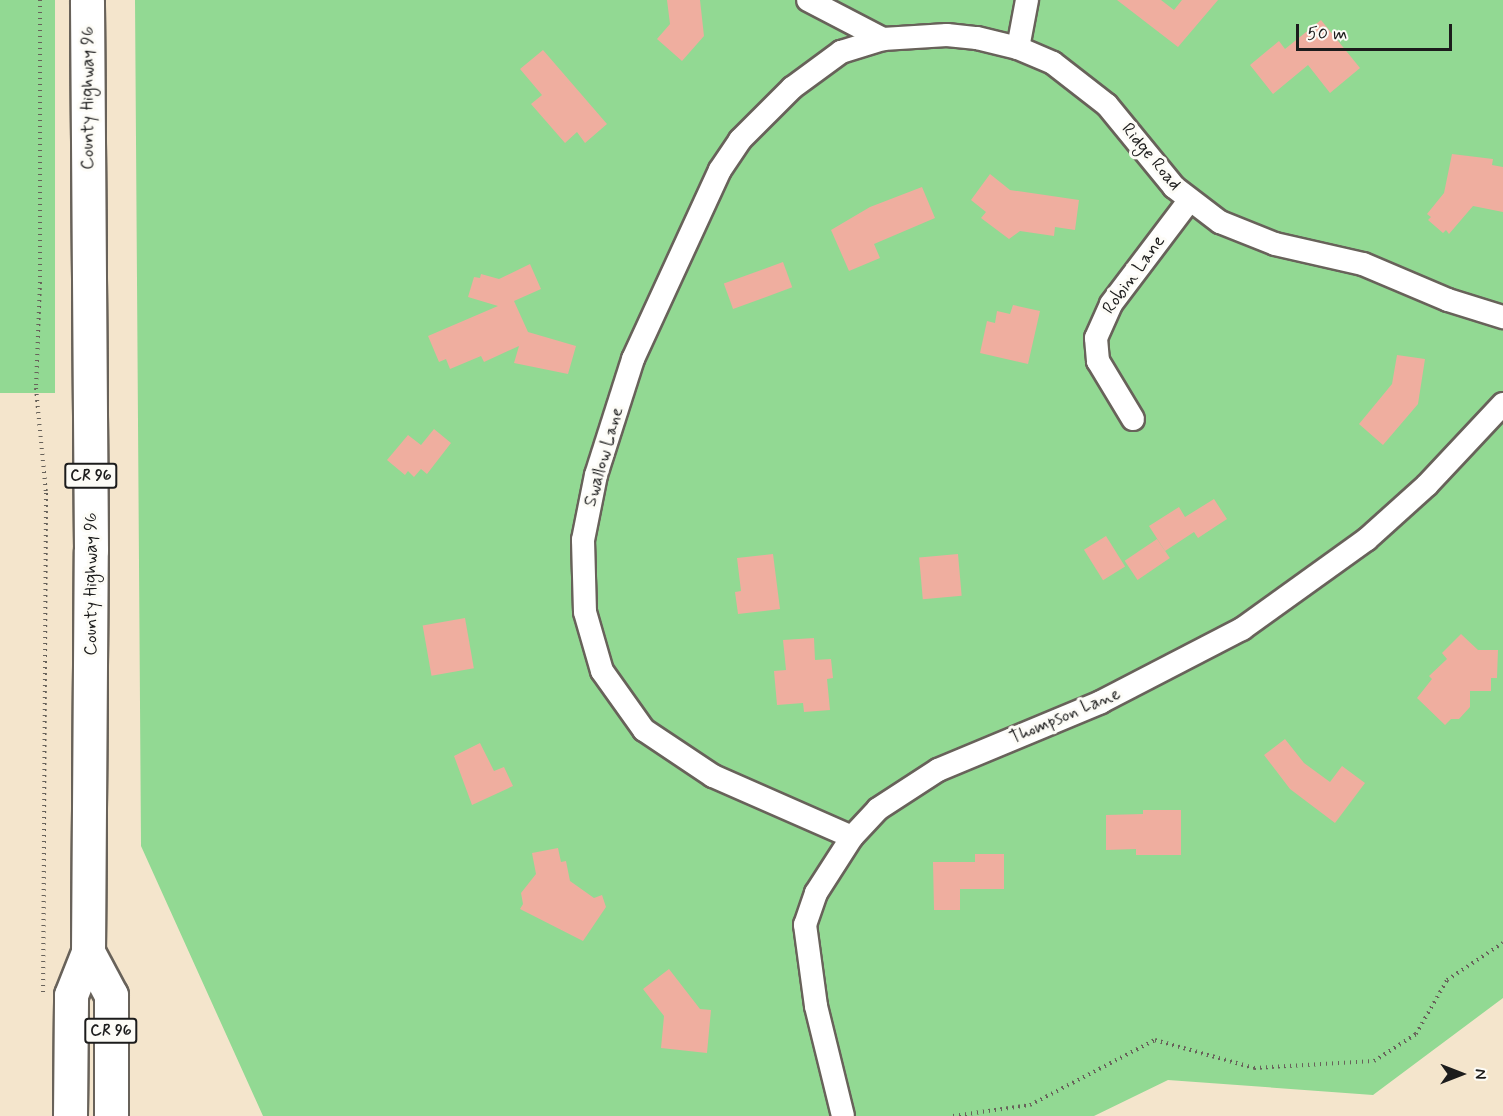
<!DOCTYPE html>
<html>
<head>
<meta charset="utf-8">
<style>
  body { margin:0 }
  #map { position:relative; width:1503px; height:1116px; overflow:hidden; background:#f4e5cc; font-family:Mynerve,sans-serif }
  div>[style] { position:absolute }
  .green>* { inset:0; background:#92d993; transform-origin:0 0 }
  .building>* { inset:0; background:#efae9f; transform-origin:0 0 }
  .path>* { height:4px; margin-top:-2px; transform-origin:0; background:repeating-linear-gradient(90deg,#68625a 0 1.5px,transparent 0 6px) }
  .roads { filter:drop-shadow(2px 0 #68625a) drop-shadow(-2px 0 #68625a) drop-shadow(0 2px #68625a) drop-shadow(0 -2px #68625a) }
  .minor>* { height:22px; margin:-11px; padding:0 11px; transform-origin:11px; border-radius:11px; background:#fff }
  .primary>* { height:33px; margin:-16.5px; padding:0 16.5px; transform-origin:16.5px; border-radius:16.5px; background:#fff }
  span { translate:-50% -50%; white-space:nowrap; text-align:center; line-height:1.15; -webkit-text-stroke:6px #fdfcf7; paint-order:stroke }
  .shield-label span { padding:2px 4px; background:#fdfcf7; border:2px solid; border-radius:4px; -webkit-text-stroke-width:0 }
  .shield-label { font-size:16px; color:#1c1c1c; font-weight:700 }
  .street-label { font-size:18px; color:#1c1c1c }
  .north { position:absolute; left:1431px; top:1044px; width:60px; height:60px; -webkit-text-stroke:4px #fdfcf7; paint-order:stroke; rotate:90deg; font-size:16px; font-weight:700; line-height:24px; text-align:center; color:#1c1c1c }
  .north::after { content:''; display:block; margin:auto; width:21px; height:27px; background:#1c1c1c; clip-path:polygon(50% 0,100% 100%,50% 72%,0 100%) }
  .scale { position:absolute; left:1296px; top:24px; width:156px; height:27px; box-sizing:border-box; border:3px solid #1c1c1c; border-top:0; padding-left:8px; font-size:18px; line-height:21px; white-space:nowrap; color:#1c1c1c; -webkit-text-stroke:4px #fdfcf7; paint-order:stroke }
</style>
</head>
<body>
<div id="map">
  <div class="green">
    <div style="left:0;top:0;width:55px;height:393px"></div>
    <div style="clip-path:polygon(135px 0,1503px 0,1503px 998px,1373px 1095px,1168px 1080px,1094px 1116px,263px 1116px,141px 846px)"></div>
  </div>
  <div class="building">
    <div style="clip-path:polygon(667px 0,700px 0,704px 36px,682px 61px,657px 39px,670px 24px)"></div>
    <div style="clip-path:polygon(1117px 0,1161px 0,1174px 10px,1182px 0,1218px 0,1178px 47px)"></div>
    <div style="clip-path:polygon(1321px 20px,1360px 68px,1330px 93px,1308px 65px,1273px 94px,1250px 65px,1279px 41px,1285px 49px)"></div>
    <div style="clip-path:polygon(543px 50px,607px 124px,585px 143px,577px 132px,565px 143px,531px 104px,542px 95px,520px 69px)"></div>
    <div style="clip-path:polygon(1452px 154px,1493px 159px,1492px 165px,1503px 167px,1503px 212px,1473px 206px,1449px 234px,1446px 230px,1443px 233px,1428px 220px,1431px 217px,1427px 214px,1444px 193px)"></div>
    <div style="clip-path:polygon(990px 174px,1010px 190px,1079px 200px,1075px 230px,1055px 227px,1054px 236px,1020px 231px,1009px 239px,981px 218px,986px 212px,971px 200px)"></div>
    <div style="clip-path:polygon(922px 187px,935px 218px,874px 244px,880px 258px,849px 271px,831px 230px,870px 207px)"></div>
    <div style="left:783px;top:262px;width:27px;height:63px;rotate:70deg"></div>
    <div style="clip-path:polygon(530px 264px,541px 289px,514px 301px,528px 332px,576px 346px,568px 374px,514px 363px,519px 346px,484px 362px,481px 356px,450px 369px,446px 359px,439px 362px,428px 336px,498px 306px,468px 297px,474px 277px,480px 278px,481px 274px,499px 279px)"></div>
    <div style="clip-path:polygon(1013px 305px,1040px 311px,1028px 364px,980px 353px,987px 321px,995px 323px,997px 311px,1010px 314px)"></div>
    <div style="clip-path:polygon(1397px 355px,1425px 359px,1418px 404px,1383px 445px,1359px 424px,1392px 384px)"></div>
    <div style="clip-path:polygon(434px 429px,451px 443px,427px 474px,421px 469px,414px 477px,408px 471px,405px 475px,387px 460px,408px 435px,421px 445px)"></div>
    <div style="clip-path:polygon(1214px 499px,1227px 519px,1198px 538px,1194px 532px,1165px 551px,1149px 526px,1179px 507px,1185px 517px)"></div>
    <div style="left:1106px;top:536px;width:36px;height:26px;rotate:58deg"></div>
    <div style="left:1157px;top:539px;width:23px;height:39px;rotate:56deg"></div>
    <div style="clip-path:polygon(773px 554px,780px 609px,738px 614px,735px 592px,741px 591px,737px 558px)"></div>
    <div style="left:958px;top:554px;width:42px;height:39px;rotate:85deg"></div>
    <div style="left:465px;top:618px;width:51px;height:43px;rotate:80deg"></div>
    <div style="clip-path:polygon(1461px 634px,1478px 650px,1498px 650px,1497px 678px,1491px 678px,1491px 691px,1470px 691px,1470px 707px,1459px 719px,1451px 719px,1445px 725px,1417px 698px,1432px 679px,1429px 676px,1447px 659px,1442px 653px)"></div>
    <div style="clip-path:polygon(814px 638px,815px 660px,831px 659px,833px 678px,827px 679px,830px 710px,804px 712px,803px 703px,777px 705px,774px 671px,786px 670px,783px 640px)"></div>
    <div style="clip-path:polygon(1285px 739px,1304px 763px,1330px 782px,1342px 766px,1365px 783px,1335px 823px,1290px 789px,1264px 755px)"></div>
    <div style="clip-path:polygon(480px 743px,494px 771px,504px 767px,513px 786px,472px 805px,454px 756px)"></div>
    <div style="clip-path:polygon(1143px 810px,1181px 810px,1181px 855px,1136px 855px,1136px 849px,1106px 850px,1106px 815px,1143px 814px)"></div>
    <div style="clip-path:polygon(558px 848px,561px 862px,566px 861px,570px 881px,594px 898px,602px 895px,606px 907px,583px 941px,520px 909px,523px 904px,521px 893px,536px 874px,532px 853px)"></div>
    <div style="clip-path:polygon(975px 854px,1004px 854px,1004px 889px,960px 889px,960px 910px,934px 910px,933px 862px,975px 862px)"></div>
    <div style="clip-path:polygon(669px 969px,700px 1009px,711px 1010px,707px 1053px,661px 1048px,664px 1016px,643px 989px)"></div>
  </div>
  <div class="path">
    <div style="left:40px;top:0;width:282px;rotate:90deg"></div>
    <div style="left:40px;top:282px;width:106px;rotate:92.2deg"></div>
    <div style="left:36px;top:388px;width:105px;rotate:84.6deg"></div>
    <div style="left:46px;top:493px;width:502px;rotate:90.34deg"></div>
    <div style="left:953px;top:1116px;width:78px;rotate:-8.1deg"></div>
    <div style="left:1030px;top:1105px;width:141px;rotate:-27.5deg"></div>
    <div style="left:1155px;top:1040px;width:103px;rotate:15.8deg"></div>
    <div style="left:1254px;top:1068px;width:120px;rotate:-3.3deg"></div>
    <div style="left:1374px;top:1061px;width:50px;rotate:-32.7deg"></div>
    <div style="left:1416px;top:1034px;width:62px;rotate:-60.1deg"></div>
    <div style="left:1447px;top:980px;width:67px;rotate:-33.5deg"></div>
  </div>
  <div class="roads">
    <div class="minor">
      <div style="left:808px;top:0;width:85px;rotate:27.5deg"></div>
      <div style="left:883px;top:39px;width:64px;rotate:-3.6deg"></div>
      <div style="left:947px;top:35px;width:30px;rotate:6deg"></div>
      <div style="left:977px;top:38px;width:42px;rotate:13.7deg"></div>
      <div style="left:1018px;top:48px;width:38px;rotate:23deg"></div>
      <div style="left:1053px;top:63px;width:68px;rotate:37.9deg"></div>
      <div style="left:1107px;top:105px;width:106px;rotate:50.7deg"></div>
      <div style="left:1174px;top:187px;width:58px;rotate:37.3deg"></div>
      <div style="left:1220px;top:222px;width:59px;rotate:21.8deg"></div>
      <div style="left:1275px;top:244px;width:90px;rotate:12.8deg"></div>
      <div style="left:1363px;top:264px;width:92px;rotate:23deg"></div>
      <div style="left:1448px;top:300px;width:58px;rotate:17.2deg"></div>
      <div style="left:1018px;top:48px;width:49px;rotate:-79.4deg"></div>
      <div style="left:1133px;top:419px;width:68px;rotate:-121.1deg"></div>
      <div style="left:1098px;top:361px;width:23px;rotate:-95deg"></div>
      <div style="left:1096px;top:338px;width:37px;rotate:-66deg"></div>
      <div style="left:1111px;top:304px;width:129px;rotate:-52.9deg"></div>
      <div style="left:852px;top:837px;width:152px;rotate:-156.3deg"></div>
      <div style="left:713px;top:776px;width:83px;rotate:-146.3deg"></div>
      <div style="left:644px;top:730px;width:72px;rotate:-125.4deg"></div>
      <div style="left:602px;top:671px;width:61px;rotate:-106.1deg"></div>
      <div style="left:585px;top:612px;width:72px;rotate:-91.6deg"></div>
      <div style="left:583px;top:540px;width:66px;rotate:-78.7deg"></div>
      <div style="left:596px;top:475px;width:122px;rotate:-72.3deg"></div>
      <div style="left:633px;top:359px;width:208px;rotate:-65.3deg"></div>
      <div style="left:720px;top:170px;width:36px;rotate:-56deg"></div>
      <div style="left:740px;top:140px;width:74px;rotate:-45deg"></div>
      <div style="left:792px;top:88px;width:61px;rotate:-36.3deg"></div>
      <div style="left:841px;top:52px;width:44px;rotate:-17.2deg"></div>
      <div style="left:843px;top:1116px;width:113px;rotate:-103.8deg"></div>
      <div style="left:816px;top:1006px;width:82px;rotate:-97.7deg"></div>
      <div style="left:805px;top:925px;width:34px;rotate:-71deg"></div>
      <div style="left:816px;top:893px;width:67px;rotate:-57.3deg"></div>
      <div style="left:852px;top:837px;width:38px;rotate:-47deg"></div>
      <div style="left:878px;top:809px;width:72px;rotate:-33deg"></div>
      <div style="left:938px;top:770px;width:177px;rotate:-22.6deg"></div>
      <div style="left:1101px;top:702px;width:159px;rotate:-27.4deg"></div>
      <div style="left:1242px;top:629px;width:153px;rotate:-35.7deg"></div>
      <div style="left:1366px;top:540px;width:82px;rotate:-42deg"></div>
      <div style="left:1427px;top:485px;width:111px;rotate:-46.8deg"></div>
    </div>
    <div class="primary">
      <div style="left:88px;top:952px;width:49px;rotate:61.9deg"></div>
      <div style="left:111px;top:995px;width:121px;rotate:90deg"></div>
      <div style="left:70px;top:1116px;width:121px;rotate:-89.5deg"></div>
      <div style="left:71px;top:995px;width:46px;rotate:-68.4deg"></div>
      <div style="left:88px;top:952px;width:402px;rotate:-89.6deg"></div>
      <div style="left:91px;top:550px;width:550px;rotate:-90.42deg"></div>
    </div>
  </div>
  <div class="shield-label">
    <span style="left:91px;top:476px">CR 96</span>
    <span style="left:111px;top:1031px">CR 96</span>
  </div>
  <div class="street-label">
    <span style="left:88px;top:98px;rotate:-90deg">County Highway 96</span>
    <span style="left:1151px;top:157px;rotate:50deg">Ridge Road</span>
    <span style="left:1134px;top:275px;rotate:-54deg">Robin Lane</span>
    <span style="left:604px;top:457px;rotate:-74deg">Swallow Lane</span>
    <span style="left:91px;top:584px;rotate:-90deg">County Highway 96</span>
    <span style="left:1065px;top:716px;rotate:-23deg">Thompson Lane</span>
  </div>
  <div class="north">N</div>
  <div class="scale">50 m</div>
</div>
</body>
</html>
